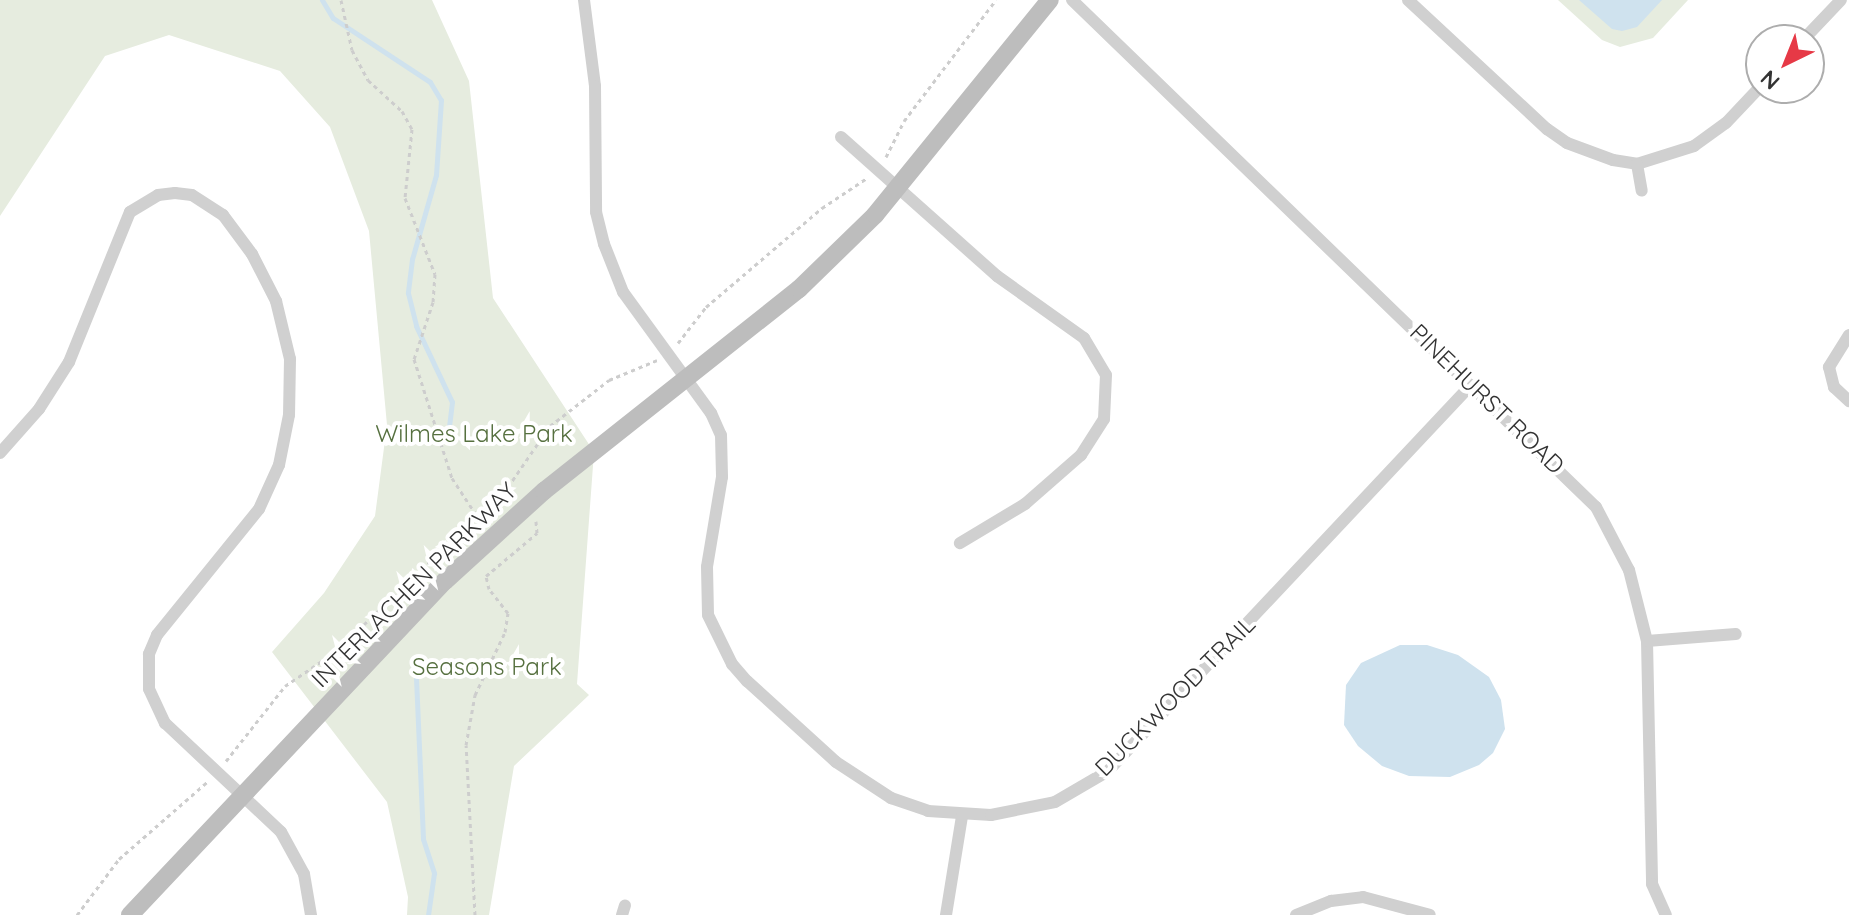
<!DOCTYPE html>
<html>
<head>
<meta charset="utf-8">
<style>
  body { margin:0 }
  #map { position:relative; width:1849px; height:915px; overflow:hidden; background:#fff; font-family:Quicksand,sans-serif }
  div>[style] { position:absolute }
  .green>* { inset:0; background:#e6ecdf }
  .water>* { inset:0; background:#cfe2ee }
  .stream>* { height:5px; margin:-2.5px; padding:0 2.5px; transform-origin:2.5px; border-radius:2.5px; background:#cfe2ee }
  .path>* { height:3px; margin-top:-1.5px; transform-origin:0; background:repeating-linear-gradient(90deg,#cdcdcd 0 4px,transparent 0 8px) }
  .street>* { height:12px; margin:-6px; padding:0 6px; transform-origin:6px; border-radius:6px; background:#d0d0d0 }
  .secondary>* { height:18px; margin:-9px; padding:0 9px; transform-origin:9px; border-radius:9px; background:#bdbdbd }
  span { translate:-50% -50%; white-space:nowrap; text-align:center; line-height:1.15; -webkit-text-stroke:8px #fff; paint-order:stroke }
  .street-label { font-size:24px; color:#333 }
  .park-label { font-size:24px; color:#56703f }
  .north { position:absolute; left:1745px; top:24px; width:80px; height:80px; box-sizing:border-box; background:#fff; border:2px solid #adadad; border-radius:50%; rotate:223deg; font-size:22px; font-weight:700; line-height:32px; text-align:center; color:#333 }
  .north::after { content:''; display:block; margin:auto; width:28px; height:36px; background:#e63946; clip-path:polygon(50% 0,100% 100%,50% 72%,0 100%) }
</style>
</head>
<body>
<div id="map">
  <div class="green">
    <div style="clip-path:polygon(0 0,432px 0,469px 81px,493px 298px,594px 452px,577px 684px,589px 695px,514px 766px,489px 915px,407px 915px,408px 897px,387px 802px,272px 652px,324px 593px,375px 516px,387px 425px,369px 231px,330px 127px,280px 71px,169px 35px,105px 56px,0 216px)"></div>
    <div style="clip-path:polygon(1558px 0,1688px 0,1653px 38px,1620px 47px,1602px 40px)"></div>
  </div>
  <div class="water">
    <div style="clip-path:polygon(1579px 0,1662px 0,1637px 27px,1622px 31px,1612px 29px)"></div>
    <div style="clip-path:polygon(1400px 645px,1427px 645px,1458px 655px,1489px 677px,1501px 700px,1505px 729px,1493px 753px,1479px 765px,1450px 777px,1409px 776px,1382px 766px,1358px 746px,1344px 725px,1346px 685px,1361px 663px)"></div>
  </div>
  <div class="stream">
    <div style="left:322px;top:0;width:21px;rotate:59deg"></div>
    <div style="left:333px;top:18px;width:116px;rotate:33.4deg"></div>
    <div style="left:430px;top:82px;width:21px;rotate:59deg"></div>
    <div style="left:441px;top:100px;width:75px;rotate:93.8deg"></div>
    <div style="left:436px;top:175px;width:87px;rotate:105.9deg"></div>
    <div style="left:412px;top:259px;width:34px;rotate:97deg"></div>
    <div style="left:408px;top:293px;width:34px;rotate:76deg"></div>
    <div style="left:416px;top:326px;width:84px;rotate:64.7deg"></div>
    <div style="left:452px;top:402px;width:33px;rotate:97deg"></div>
    <div style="left:416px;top:678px;width:161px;rotate:87.5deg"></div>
    <div style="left:423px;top:839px;width:36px;rotate:72deg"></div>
    <div style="left:434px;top:873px;width:42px;rotate:98.1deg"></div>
  </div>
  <div class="path">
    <div style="left:341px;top:0;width:51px;rotate:77.6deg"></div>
    <div style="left:352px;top:50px;width:34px;rotate:62deg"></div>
    <div style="left:368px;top:80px;width:46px;rotate:42.4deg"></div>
    <div style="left:402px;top:111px;width:21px;rotate:61deg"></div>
    <div style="left:412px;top:129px;width:69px;rotate:95.8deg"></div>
    <div style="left:405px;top:198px;width:82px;rotate:68.5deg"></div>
    <div style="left:435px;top:274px;width:28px;rotate:94deg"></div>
    <div style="left:433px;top:302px;width:60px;rotate:108.4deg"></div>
    <div style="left:414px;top:359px;width:125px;rotate:72.3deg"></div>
    <div style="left:452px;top:478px;width:45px;rotate:56.7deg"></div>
    <div style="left:886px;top:157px;width:40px;rotate:-63.4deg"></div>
    <div style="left:904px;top:121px;width:152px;rotate:-52.8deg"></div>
    <div style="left:678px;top:343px;width:46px;rotate:-52.1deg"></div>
    <div style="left:706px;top:307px;width:153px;rotate:-40.5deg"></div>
    <div style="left:822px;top:208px;width:54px;rotate:-33.7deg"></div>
    <div style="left:226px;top:761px;width:95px;rotate:-51.8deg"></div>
    <div style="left:285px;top:686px;width:60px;rotate:-34.2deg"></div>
    <div style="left:335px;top:652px;width:239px;rotate:-43.6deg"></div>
    <div style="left:508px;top:487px;width:74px;rotate:-55.5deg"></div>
    <div style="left:550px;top:426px;width:75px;rotate:-37.9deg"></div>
    <div style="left:609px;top:380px;width:52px;rotate:-22.6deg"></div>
    <div style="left:77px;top:915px;width:70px;rotate:-53.1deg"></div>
    <div style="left:119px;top:859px;width:118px;rotate:-41.2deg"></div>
    <div style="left:475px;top:915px;width:170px;rotate:-93deg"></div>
    <div style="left:466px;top:745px;width:51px;rotate:-79.8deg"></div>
    <div style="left:475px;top:695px;width:70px;rotate:-64.5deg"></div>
    <div style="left:505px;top:632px;width:19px;rotate:-81deg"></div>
    <div style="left:508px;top:613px;width:31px;rotate:-128deg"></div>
    <div style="left:489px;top:589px;width:13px;rotate:-103deg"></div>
    <div style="left:486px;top:576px;width:67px;rotate:-40.1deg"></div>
    <div style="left:537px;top:533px;width:12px;rotate:-95deg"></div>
  </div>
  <div class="street">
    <div style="left:584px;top:0;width:87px;rotate:82.7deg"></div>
    <div style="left:595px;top:86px;width:126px;rotate:89.5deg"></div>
    <div style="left:596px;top:212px;width:33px;rotate:76deg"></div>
    <div style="left:604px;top:244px;width:52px;rotate:68.4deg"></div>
    <div style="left:623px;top:292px;width:150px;rotate:54deg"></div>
    <div style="left:711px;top:413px;width:24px;rotate:66deg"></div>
    <div style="left:721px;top:435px;width:42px;rotate:88.6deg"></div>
    <div style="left:722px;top:477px;width:91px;rotate:99.5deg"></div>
    <div style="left:707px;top:567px;width:48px;rotate:88.8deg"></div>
    <div style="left:708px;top:615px;width:55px;rotate:63.9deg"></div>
    <div style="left:732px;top:664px;width:23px;rotate:49deg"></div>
    <div style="left:747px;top:681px;width:120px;rotate:42.3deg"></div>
    <div style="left:836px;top:762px;width:66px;rotate:33.2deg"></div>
    <div style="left:891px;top:798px;width:39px;rotate:19deg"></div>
    <div style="left:928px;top:811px;width:63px;rotate:3.6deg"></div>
    <div style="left:991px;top:815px;width:65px;rotate:-11.5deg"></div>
    <div style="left:1055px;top:802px;width:61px;rotate:-30.3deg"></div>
    <div style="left:1108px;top:771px;width:530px;rotate:-46.76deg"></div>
    <div style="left:1072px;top:0;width:729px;rotate:44.06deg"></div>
    <div style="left:1596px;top:507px;width:71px;rotate:62.4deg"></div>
    <div style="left:1629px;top:570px;width:73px;rotate:75.8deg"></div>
    <div style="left:1647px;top:641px;width:243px;rotate:88.8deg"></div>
    <div style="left:1652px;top:884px;width:34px;rotate:66deg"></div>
    <div style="left:1408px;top:0;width:190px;rotate:42.9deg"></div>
    <div style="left:1547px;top:129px;width:24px;rotate:35deg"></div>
    <div style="left:1567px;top:143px;width:49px;rotate:20.3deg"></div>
    <div style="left:1613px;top:160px;width:24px;rotate:9deg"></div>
    <div style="left:1637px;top:164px;width:60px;rotate:-17.5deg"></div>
    <div style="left:1694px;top:146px;width:39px;rotate:-36deg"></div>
    <div style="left:1726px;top:123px;width:51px;rotate:-46.6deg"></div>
    <div style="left:1803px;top:40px;width:55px;rotate:-46.5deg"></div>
    <div style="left:841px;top:137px;width:209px;rotate:41.7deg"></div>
    <div style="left:997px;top:276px;width:107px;rotate:35.5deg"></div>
    <div style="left:1084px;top:338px;width:43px;rotate:59.3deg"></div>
    <div style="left:1106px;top:375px;width:44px;rotate:92.6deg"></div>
    <div style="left:1104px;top:419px;width:43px;rotate:122.6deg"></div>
    <div style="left:1081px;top:455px;width:74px;rotate:138.8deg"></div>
    <div style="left:1025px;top:504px;width:76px;rotate:149deg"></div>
    <div style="left:1637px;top:164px;width:27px;rotate:80deg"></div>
    <div style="left:1849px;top:335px;width:38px;rotate:122deg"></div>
    <div style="left:1829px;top:367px;width:21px;rotate:76deg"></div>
    <div style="left:1834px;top:387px;width:21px;rotate:43deg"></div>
    <div style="left:0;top:453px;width:59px;rotate:-48.4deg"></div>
    <div style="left:39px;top:409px;width:56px;rotate:-57.4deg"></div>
    <div style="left:69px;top:362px;width:162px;rotate:-67.9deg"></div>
    <div style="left:130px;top:212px;width:33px;rotate:-31deg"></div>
    <div style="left:158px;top:195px;width:17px;rotate:-7deg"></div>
    <div style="left:175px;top:193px;width:17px;rotate:7deg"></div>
    <div style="left:192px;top:195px;width:37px;rotate:33deg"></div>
    <div style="left:223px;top:215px;width:49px;rotate:53.4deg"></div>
    <div style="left:252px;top:254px;width:53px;rotate:62.9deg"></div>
    <div style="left:276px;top:301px;width:60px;rotate:76.4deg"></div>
    <div style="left:290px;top:359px;width:56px;rotate:91deg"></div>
    <div style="left:289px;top:415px;width:51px;rotate:101.3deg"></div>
    <div style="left:279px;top:465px;width:48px;rotate:114.4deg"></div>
    <div style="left:259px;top:509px;width:162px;rotate:129deg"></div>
    <div style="left:157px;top:635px;width:21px;rotate:113deg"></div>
    <div style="left:149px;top:654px;width:35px;rotate:90deg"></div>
    <div style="left:149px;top:689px;width:38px;rotate:65deg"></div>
    <div style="left:165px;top:723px;width:159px;rotate:43.2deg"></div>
    <div style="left:281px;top:832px;width:48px;rotate:61.3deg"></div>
    <div style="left:304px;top:874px;width:42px;rotate:80.3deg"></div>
    <div style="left:1647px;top:641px;width:89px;rotate:-4.5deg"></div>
    <div style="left:622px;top:915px;width:10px;rotate:-73deg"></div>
    <div style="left:946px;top:915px;width:100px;rotate:-80.8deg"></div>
    <div style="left:1296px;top:915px;width:38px;rotate:-22deg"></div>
    <div style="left:1331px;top:901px;width:32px;rotate:-7deg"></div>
    <div style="left:1363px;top:897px;width:69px;rotate:15deg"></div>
  </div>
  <div class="secondary">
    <div style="left:130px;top:915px;width:459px;rotate:-46.7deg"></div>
    <div style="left:445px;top:581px;width:134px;rotate:-42.3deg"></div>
    <div style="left:544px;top:491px;width:325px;rotate:-38.4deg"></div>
    <div style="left:799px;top:289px;width:106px;rotate:-44.2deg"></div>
    <div style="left:875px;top:215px;width:277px;rotate:-50.9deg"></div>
  </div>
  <div class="street-label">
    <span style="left:1487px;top:399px;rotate:44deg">PINEHURST ROAD</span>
    <span style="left:414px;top:585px;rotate:-45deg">INTERLACHEN PARKWAY</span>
    <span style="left:1175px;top:696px;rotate:-45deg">DUCKWOOD TRAIL</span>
  </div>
  <div class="park-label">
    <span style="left:474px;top:434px">Wilmes Lake Park</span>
    <span style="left:487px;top:667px">Seasons Park</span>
  </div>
  <div class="north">N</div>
</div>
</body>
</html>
